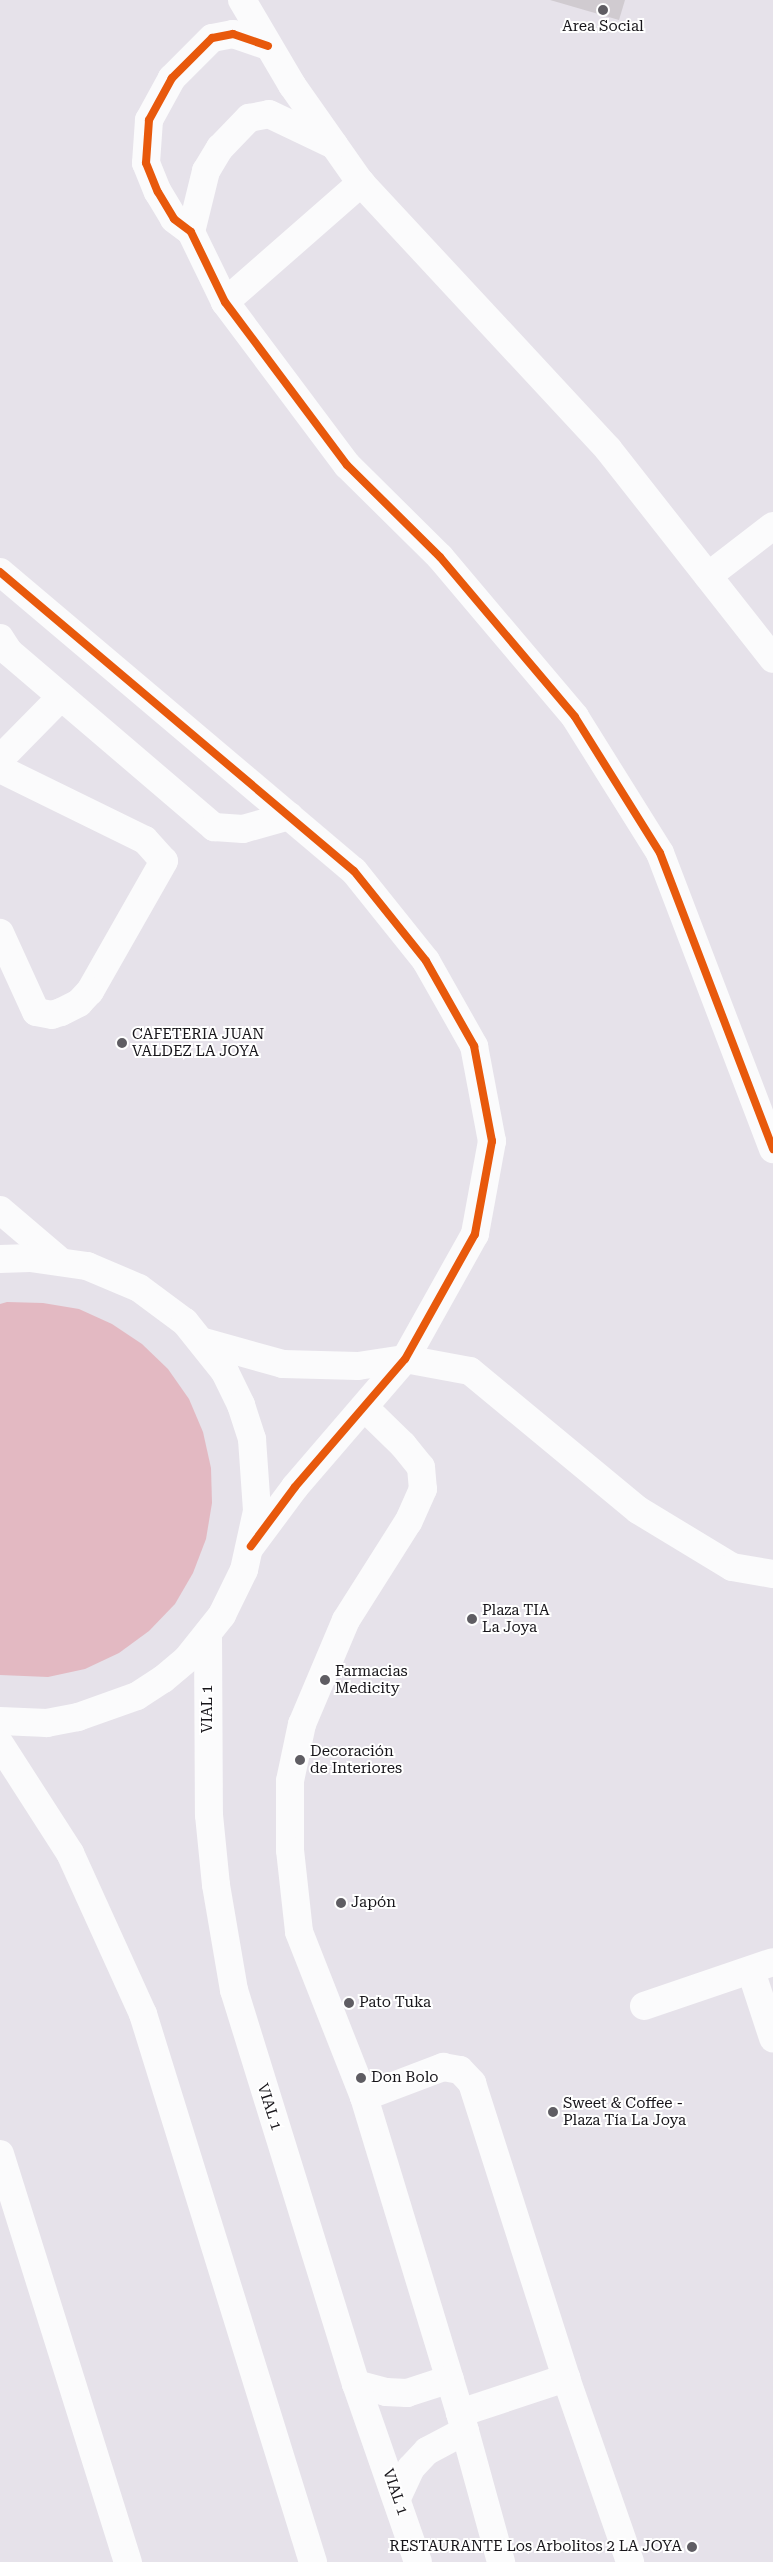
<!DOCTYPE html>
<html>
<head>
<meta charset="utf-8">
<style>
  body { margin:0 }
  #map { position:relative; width:773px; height:2562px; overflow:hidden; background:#e6e2ea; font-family:"Roboto Serif",serif }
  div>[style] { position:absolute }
  .green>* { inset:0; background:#e3b9c2 }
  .building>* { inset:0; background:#d0cbd0 }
  .minor>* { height:28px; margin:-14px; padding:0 14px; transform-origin:14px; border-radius:14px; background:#fbfbfc }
  .major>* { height:28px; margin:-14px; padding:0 14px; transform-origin:14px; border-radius:14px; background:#fbfbfc }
  .cycleway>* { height:8px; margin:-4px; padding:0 4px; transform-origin:4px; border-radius:4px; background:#e8590c }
  .dots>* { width:14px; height:14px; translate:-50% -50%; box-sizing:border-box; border:2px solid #fff; border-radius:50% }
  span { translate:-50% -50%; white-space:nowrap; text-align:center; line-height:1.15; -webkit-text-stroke:4px #fff; paint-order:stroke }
  .poi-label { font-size:15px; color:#17151a }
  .left { translate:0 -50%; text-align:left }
  .right { translate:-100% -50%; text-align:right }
  .street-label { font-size:15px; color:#17151a }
</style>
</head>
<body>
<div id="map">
  <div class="green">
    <div style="clip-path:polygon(7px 1302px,43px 1303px,79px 1309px,112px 1324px,142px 1344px,168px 1369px,189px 1399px,203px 1432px,211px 1468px,212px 1503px,206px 1539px,193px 1573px,175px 1604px,149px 1631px,119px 1653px,85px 1669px,48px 1677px,0 1675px,0 1304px)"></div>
  </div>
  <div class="building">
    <div style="clip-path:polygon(550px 0,625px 0,619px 20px)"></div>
  </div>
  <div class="minor">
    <div style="left:242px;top:0;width:99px;rotate:59.5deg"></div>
    <div style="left:292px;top:85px;width:120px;rotate:54.9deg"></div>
    <div style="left:361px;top:183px;width:363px;rotate:47.1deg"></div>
    <div style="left:608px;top:449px;width:267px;rotate:51.8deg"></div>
    <div style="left:268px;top:46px;width:37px;rotate:-161deg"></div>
    <div style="left:233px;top:34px;width:21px;rotate:169deg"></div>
    <div style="left:212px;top:38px;width:57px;rotate:135deg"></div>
    <div style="left:172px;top:78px;width:48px;rotate:118.7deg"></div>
    <div style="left:149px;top:120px;width:43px;rotate:94deg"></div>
    <div style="left:146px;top:163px;width:31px;rotate:68deg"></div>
    <div style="left:158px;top:192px;width:31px;rotate:59deg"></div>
    <div style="left:174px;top:219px;width:21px;rotate:37deg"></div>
    <div style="left:191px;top:232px;width:78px;rotate:64.1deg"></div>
    <div style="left:225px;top:302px;width:204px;rotate:53.2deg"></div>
    <div style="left:347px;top:465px;width:131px;rotate:44.7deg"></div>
    <div style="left:440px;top:557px;width:209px;rotate:49.8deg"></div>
    <div style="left:575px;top:717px;width:160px;rotate:58deg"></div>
    <div style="left:660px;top:853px;width:317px;rotate:69.1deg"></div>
    <div style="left:191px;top:232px;width:63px;rotate:-76.2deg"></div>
    <div style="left:206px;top:171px;width:27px;rotate:-59deg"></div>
    <div style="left:220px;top:148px;width:42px;rotate:-46deg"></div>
    <div style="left:249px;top:118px;width:20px;rotate:-11deg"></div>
    <div style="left:269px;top:114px;width:72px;rotate:25.5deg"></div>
    <div style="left:225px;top:302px;width:181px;rotate:-41.2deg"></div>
    <div style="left:0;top:572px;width:463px;rotate:40.2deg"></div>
    <div style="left:354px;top:871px;width:115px;rotate:51.3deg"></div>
    <div style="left:426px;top:961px;width:98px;rotate:60.5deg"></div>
    <div style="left:474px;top:1046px;width:97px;rotate:79.3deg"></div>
    <div style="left:492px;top:1141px;width:95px;rotate:100.4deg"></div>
    <div style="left:475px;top:1234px;width:143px;rotate:119.2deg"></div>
    <div style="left:405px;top:1359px;width:169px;rotate:130.7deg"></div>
    <div style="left:295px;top:1487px;width:74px;rotate:126.7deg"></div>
    <div style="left:708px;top:576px;width:82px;rotate:-37.6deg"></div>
    <div style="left:0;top:638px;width:17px;rotate:57deg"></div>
    <div style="left:9px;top:652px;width:270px;rotate:40.5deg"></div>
    <div style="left:214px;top:827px;width:29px;rotate:4deg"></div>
    <div style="left:243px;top:829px;width:48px;rotate:-15.8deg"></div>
    <div style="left:0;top:759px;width:87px;rotate:-45.5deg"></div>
    <div style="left:0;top:769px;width:161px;rotate:26.1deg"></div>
    <div style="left:145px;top:840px;width:28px;rotate:48deg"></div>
    <div style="left:164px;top:861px;width:150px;rotate:119.6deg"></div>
    <div style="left:90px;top:991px;width:16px;rotate:133deg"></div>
    <div style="left:79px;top:1003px;width:20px;rotate:153deg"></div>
    <div style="left:61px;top:1012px;width:9px;rotate:162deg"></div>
    <div style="left:52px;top:1015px;width:16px;rotate:-169deg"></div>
    <div style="left:36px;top:1012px;width:87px;rotate:-114.5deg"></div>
    <div style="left:0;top:1210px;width:77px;rotate:40.3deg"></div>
    <div style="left:204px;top:1342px;width:82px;rotate:15.6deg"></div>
    <div style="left:283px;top:1364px;width:75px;rotate:1.5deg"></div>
    <div style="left:358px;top:1366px;width:48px;rotate:-8.5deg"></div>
    <div style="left:405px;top:1359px;width:66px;rotate:10.5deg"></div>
    <div style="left:470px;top:1371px;width:218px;rotate:39.6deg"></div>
    <div style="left:638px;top:1510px;width:110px;rotate:31.2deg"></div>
    <div style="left:732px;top:1567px;width:42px;rotate:9.7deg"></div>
    <div style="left:365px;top:1408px;width:53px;rotate:44.2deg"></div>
    <div style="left:403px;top:1445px;width:28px;rotate:51deg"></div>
    <div style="left:421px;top:1467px;width:22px;rotate:85deg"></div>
    <div style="left:423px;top:1489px;width:36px;rotate:114deg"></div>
    <div style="left:408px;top:1522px;width:116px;rotate:122.3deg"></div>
    <div style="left:346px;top:1620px;width:113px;rotate:112.9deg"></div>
    <div style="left:302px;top:1724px;width:58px;rotate:101.9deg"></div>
    <div style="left:290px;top:1781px;width:69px;rotate:90deg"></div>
    <div style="left:290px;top:1850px;width:82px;rotate:83.7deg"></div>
    <div style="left:299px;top:1932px;width:177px;rotate:68.5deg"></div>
    <div style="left:364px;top:2097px;width:330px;rotate:73.1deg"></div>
    <div style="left:460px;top:2413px;width:155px;rotate:74.6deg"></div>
    <div style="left:751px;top:1971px;width:71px;rotate:71.8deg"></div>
    <div style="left:644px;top:2006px;width:136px;rotate:-18.8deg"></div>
    <div style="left:364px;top:2097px;width:85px;rotate:-20.8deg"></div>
    <div style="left:443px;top:2067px;width:17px;rotate:10deg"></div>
    <div style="left:460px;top:2070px;width:18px;rotate:47deg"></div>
    <div style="left:472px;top:2083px;width:310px;rotate:72.3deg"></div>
    <div style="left:566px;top:2378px;width:195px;rotate:70.8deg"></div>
    <div style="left:0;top:2154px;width:428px;rotate:72.6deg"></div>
    <div style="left:356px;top:2384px;width:31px;rotate:15deg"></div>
    <div style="left:386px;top:2392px;width:21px;rotate:3deg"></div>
    <div style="left:407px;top:2393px;width:45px;rotate:-18deg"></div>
    <div style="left:460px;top:2413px;width:112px;rotate:-18.3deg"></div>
    <div style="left:397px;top:2498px;width:33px;rotate:-65deg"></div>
    <div style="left:411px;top:2468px;width:23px;rotate:-47deg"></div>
    <div style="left:427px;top:2451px;width:43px;rotate:-27.8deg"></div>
  </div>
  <div class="major">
    <div style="left:0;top:1259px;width:30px;rotate:-2deg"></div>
    <div style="left:30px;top:1258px;width:58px;rotate:8deg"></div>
    <div style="left:87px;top:1266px;width:56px;rotate:22.9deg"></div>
    <div style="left:139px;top:1288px;width:57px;rotate:36.5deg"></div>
    <div style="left:185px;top:1322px;width:64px;rotate:51.3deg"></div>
    <div style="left:225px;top:1372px;width:37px;rotate:64deg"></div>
    <div style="left:241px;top:1405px;width:36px;rotate:72deg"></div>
    <div style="left:252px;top:1439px;width:72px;rotate:86deg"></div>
    <div style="left:257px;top:1511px;width:60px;rotate:102.4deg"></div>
    <div style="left:244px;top:1570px;width:50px;rotate:116.1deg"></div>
    <div style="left:222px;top:1615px;width:56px;rotate:128.5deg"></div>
    <div style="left:187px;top:1659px;width:31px;rotate:140deg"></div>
    <div style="left:163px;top:1679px;width:31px;rotate:147deg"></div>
    <div style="left:137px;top:1696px;width:63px;rotate:160.4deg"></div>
    <div style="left:78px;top:1717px;width:32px;rotate:169deg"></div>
    <div style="left:47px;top:1723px;width:47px;rotate:-177.6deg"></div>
    <div style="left:208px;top:1635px;width:180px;rotate:89.7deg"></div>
    <div style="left:209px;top:1815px;width:70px;rotate:84.3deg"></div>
    <div style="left:216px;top:1885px;width:107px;rotate:80.3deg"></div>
    <div style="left:234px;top:1990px;width:412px;rotate:72.8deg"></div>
    <div style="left:356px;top:2384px;width:188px;rotate:70.8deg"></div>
    <div style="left:0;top:1744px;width:130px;rotate:57.3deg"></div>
    <div style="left:70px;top:1853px;width:177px;rotate:65.6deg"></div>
    <div style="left:143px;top:2014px;width:574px;rotate:72.77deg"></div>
  </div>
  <div class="cycleway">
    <div style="left:268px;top:46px;width:37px;rotate:-161deg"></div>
    <div style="left:233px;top:34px;width:21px;rotate:169deg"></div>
    <div style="left:212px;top:38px;width:57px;rotate:135deg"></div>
    <div style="left:172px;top:78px;width:48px;rotate:118.7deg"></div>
    <div style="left:149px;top:120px;width:43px;rotate:94deg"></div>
    <div style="left:146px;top:163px;width:31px;rotate:68deg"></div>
    <div style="left:158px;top:192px;width:31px;rotate:59deg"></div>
    <div style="left:174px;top:219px;width:21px;rotate:37deg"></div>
    <div style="left:191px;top:232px;width:78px;rotate:64.1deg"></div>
    <div style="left:225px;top:302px;width:204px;rotate:53.2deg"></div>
    <div style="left:347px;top:465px;width:131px;rotate:44.7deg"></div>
    <div style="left:440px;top:557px;width:209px;rotate:49.8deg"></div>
    <div style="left:575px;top:717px;width:160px;rotate:58deg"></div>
    <div style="left:660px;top:853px;width:317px;rotate:69.1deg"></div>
    <div style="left:0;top:572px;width:463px;rotate:40.2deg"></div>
    <div style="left:354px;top:871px;width:115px;rotate:51.3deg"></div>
    <div style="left:426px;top:961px;width:98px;rotate:60.5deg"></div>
    <div style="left:474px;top:1046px;width:97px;rotate:79.3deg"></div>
    <div style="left:492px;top:1141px;width:95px;rotate:100.4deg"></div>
    <div style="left:475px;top:1234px;width:143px;rotate:119.2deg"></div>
    <div style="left:405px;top:1359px;width:169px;rotate:130.7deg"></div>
    <div style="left:295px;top:1487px;width:74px;rotate:126.7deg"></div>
  </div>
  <div class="dots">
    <div style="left:603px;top:10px;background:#5f5d63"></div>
    <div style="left:122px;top:1043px;background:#5f5d63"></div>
    <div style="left:472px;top:1619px;background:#5f5d63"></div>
    <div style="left:325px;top:1680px;background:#5f5d63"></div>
    <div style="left:300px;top:1760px;background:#5f5d63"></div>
    <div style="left:341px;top:1903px;background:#5f5d63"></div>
    <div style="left:349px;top:2003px;background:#5f5d63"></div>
    <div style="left:361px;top:2078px;background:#5f5d63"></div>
    <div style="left:553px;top:2112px;background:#5f5d63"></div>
    <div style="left:692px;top:2547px;background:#5f5d63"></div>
  </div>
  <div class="poi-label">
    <span style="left:603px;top:27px">Area Social</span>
    <span class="left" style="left:132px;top:1043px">CAFETERIA JUAN<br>VALDEZ LA JOYA</span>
    <span class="left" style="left:482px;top:1619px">Plaza TIA<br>La Joya</span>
    <span class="left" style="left:335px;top:1680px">Farmacias<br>Medicity</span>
    <span class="left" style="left:310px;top:1760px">Decoración<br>de Interiores</span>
    <span class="left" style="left:351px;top:1903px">Japón</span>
    <span class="left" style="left:359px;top:2003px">Pato Tuka</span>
    <span class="left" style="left:371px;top:2078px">Don Bolo</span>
    <span class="left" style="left:563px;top:2112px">Sweet &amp; Coffee -<br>Plaza Tía La Joya</span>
    <span class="right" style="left:682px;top:2547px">RESTAURANTE Los Arbolitos 2 LA JOYA</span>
  </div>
  <div class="street-label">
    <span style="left:208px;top:1709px;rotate:-90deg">VIAL 1</span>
    <span style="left:269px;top:2107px;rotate:72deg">VIAL 1</span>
    <span style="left:395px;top:2492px;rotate:71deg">VIAL 1</span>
  </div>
</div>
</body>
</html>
